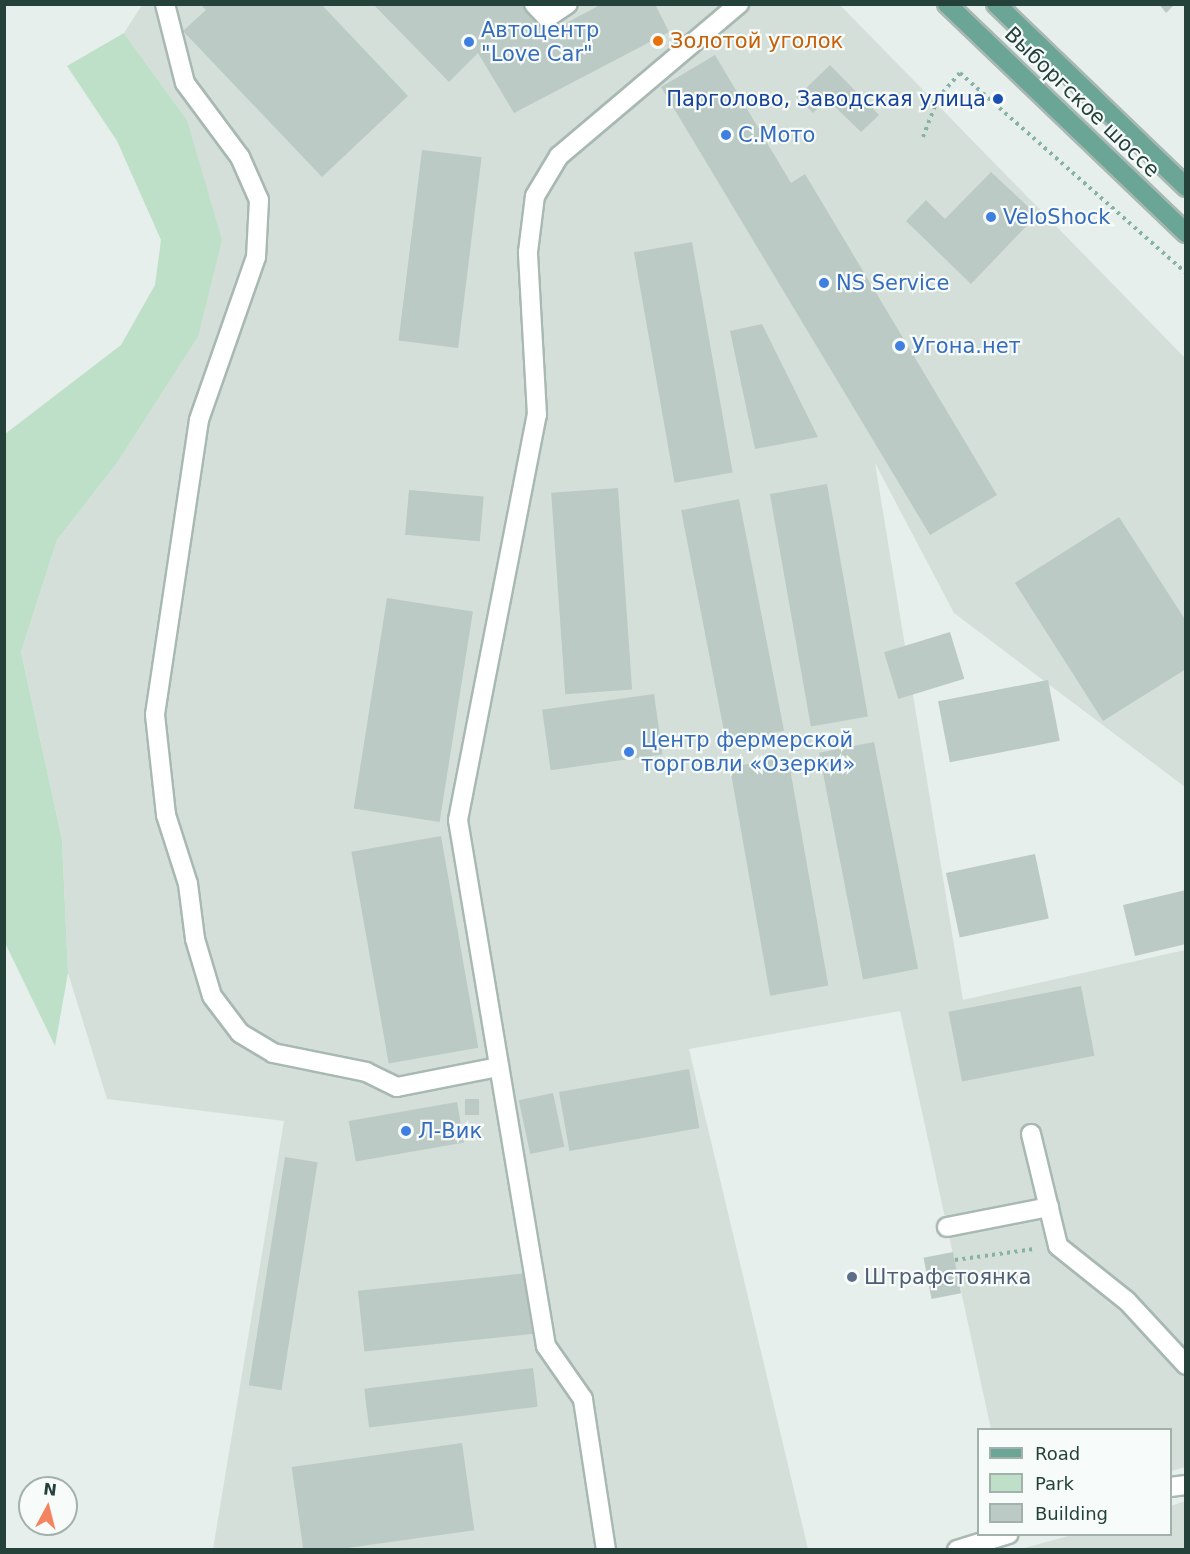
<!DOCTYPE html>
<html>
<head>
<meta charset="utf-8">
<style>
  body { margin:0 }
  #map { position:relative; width:1190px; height:1554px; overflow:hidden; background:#e6efeb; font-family:"DejaVu Sans",sans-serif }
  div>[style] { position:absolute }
  .built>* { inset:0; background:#d4dfda }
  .green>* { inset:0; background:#bfe0c8 }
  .building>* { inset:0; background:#bbcac4; transform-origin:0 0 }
  .path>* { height:4px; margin-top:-2px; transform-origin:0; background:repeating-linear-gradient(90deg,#86b3a5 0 3px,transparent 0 7.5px) }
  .roads { filter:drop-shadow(2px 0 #a8b8b2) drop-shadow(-2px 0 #a8b8b2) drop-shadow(0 2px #a8b8b2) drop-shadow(0 -2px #a8b8b2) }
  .minor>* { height:18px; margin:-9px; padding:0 9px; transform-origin:9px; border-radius:9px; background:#fff }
  .major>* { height:18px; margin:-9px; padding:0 9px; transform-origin:9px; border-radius:9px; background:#6aa596 }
  .dots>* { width:16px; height:16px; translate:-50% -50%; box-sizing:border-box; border:3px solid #f7fbf9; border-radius:50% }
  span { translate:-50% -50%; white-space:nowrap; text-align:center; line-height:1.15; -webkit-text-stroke:4.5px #f7fbf9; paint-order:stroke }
  .shop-label { font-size:21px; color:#366cbe }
  .left { translate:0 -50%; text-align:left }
  .food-label { font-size:21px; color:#c56008 }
  .transit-label { font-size:21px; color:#164399 }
  .right { translate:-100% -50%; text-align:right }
  .street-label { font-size:21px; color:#24423a }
  .service-label { font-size:21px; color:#4e5e75 }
  .frame { position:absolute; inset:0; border:6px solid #24423a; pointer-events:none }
  .legend { position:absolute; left:977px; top:1428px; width:195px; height:108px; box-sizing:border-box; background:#f7fbf9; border:2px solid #a3b1ad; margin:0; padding:8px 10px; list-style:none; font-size:18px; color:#24423a }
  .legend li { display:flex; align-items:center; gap:12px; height:30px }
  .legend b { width:30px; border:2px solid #a3b1ad }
  .north { position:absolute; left:18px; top:1476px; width:60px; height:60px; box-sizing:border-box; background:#f7fbf9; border:2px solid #a3b1ad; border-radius:50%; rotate:7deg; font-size:16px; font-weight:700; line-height:24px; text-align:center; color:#24423a }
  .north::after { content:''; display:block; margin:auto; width:21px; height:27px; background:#f4845f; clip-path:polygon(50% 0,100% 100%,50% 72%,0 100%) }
</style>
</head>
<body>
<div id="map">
  <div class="built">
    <div style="clip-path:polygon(142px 5px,840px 5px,1185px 358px,1185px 787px,954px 613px,875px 463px,963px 1000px,1185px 950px,1185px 1467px,1171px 1471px,1170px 1430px,991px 1429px,900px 1011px,689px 1049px,808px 1549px,213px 1549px,284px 1121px,107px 1099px,68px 973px,62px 839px,21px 652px,57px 540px,117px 463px,198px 337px,187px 120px,124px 33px)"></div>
    <div style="clip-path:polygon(1185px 1501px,1185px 1549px,1021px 1549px,1072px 1535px,1170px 1534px,1171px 1506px)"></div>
  </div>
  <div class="green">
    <div style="clip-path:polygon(124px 33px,187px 120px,222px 240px,198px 337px,117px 463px,57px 540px,21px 652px,62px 839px,68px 973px,55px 1046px,5px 943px,5px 434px,121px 345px,155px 285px,161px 240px,117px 141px,67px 66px)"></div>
  </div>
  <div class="building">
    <div style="clip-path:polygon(200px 4px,321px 4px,408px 96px,322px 177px,183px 31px,206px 10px)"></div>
    <div style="clip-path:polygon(373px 4px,525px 4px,551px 31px,602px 4px,655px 4px,669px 32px,514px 113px,478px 53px,449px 82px)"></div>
    <div style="clip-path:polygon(1159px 4px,1175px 4px,1166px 13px)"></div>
    <div style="clip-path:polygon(715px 55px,791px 183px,805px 174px,997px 495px,930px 535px,661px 87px)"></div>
    <div style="clip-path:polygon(830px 65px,879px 115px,861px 132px,827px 99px,813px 113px,797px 97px)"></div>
    <div style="left:422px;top:150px;width:60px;height:192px;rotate:7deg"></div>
    <div style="clip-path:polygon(991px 172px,1037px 215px,971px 284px,906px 221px,926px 200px,945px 219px)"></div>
    <div style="left:692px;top:242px;width:234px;height:59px;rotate:80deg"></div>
    <div style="clip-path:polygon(762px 324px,818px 437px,755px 449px,730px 331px)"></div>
    <div style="left:827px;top:484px;width:236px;height:58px;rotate:80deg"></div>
    <div style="left:618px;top:488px;width:202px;height:67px;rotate:86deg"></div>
    <div style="left:409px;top:490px;width:75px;height:45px;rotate:5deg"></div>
    <div style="left:739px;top:499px;width:236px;height:59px;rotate:79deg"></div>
    <div style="clip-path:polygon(1119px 517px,1186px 621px,1186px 669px,1103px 721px,1015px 583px)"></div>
    <div style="left:387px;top:598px;width:87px;height:213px;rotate:9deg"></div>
    <div style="left:950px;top:632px;width:49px;height:69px;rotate:73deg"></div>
    <div style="left:1048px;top:680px;width:62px;height:112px;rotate:79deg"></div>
    <div style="left:654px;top:694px;width:61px;height:113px;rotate:82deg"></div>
    <div style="left:874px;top:742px;width:231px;height:56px;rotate:79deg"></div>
    <div style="left:788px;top:757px;width:232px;height:59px;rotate:80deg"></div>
    <div style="left:441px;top:836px;width:215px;height:91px;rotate:80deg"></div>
    <div style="left:1035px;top:854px;width:66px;height:91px;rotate:78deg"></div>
    <div style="clip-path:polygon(1186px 890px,1186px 944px,1135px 956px,1123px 905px)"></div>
    <div style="left:1081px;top:986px;width:71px;height:135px;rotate:79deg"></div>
    <div style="left:689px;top:1069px;width:60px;height:132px;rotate:80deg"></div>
    <div style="left:553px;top:1093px;width:55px;height:35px;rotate:78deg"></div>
    <div style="left:465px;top:1099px;width:14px;height:16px"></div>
    <div style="left:457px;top:1102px;width:41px;height:110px;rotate:80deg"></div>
    <div style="left:285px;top:1157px;width:33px;height:231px;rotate:9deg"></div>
    <div style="left:953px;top:1252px;width:42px;height:30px;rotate:79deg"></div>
    <div style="left:528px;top:1273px;width:61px;height:171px;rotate:84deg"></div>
    <div style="left:533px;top:1368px;width:39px;height:170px;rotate:83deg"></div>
    <div style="left:462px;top:1443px;width:88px;height:172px;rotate:82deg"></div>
  </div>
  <div class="path">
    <div style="left:923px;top:137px;width:42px;rotate:-69deg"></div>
    <div style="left:938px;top:98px;width:33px;rotate:-49deg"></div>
    <div style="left:960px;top:73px;width:302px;rotate:41.5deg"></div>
    <div style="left:955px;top:1260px;width:80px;rotate:-7.9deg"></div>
  </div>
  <div class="roads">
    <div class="minor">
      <div style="left:165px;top:4px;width:81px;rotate:75.8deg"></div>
      <div style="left:185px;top:83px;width:92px;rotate:53.4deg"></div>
      <div style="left:240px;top:157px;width:47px;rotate:66.2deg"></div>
      <div style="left:259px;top:200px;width:57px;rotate:93deg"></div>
      <div style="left:256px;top:257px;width:173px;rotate:109.3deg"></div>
      <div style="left:199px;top:420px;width:298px;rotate:98.5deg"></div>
      <div style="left:155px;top:715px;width:101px;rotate:83.7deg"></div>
      <div style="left:166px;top:815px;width:72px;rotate:72.3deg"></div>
      <div style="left:188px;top:884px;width:55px;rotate:82.7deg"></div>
      <div style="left:195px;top:939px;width:59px;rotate:73.4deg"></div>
      <div style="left:212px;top:996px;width:46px;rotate:52.9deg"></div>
      <div style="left:240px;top:1033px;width:39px;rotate:31deg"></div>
      <div style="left:273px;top:1053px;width:95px;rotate:11.5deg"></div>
      <div style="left:366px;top:1072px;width:34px;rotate:26deg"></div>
      <div style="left:397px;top:1087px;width:103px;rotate:-11.2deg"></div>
      <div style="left:534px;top:4px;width:19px;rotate:47deg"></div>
      <div style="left:547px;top:18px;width:25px;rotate:-34deg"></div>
      <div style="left:1031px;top:1134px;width:115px;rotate:76.4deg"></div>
      <div style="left:1058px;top:1246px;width:88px;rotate:38.6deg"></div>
      <div style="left:1127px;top:1301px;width:87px;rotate:47.3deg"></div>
      <div style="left:947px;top:1227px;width:104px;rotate:-11.1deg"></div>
      <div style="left:1170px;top:1487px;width:16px;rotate:-7deg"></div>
      <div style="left:606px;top:1550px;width:153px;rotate:-98.7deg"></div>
      <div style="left:583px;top:1399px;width:65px;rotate:-124.9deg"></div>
      <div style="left:546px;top:1346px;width:533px;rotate:-99.5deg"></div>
      <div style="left:458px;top:820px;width:413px;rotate:-79deg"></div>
      <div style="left:537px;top:415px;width:163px;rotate:-93.2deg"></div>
      <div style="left:528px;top:252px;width:56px;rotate:-82.9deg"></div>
      <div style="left:535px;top:196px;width:47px;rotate:-59deg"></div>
      <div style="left:559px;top:156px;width:236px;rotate:-40.2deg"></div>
      <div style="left:957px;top:1550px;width:54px;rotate:-17.1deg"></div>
    </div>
    <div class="major">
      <div style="left:947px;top:4px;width:331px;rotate:43.8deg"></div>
      <div style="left:996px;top:4px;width:264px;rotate:43.9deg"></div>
    </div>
  </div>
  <div class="dots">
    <div style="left:658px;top:41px;background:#e8710a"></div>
    <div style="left:469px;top:42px;background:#3f7fe0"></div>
    <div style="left:998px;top:99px;background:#1a4fb4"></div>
    <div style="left:726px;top:135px;background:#3f7fe0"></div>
    <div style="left:991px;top:217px;background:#3f7fe0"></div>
    <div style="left:824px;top:283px;background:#3f7fe0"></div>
    <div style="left:900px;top:346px;background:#3f7fe0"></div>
    <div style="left:629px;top:752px;background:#3f7fe0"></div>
    <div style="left:406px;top:1131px;background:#3f7fe0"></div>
    <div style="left:852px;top:1277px;background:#5c6f8a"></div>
  </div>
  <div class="shop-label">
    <span class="left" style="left:481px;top:42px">Автоцентр<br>"Love Car"</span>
    <span class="left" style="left:738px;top:135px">С.Мото</span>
    <span class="left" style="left:1003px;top:217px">VeloShock</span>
    <span class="left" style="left:836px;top:283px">NS Service</span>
    <span class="left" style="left:912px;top:346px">Угона.нет</span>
    <span class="left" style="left:641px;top:752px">Центр фермерской<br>торговли «Озерки»</span>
    <span class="left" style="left:418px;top:1131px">Л-Вик</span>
  </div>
  <div class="food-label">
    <span class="left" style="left:670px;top:41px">Золотой уголок</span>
  </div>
  <div class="transit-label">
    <span class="right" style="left:986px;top:99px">Парголово, Заводская улица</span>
  </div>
  <div class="street-label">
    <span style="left:1082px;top:102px;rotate:44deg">Выборгское шоссе</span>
  </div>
  <div class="service-label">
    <span class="left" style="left:864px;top:1277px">Штрафстоянка</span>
  </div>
  <div class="frame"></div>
  <ul class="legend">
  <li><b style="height:8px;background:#6aa596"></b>Road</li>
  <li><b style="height:16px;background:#bfe0c8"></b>Park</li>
  <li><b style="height:16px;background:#bbcac4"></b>Building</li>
  </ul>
  <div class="north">N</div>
</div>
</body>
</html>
